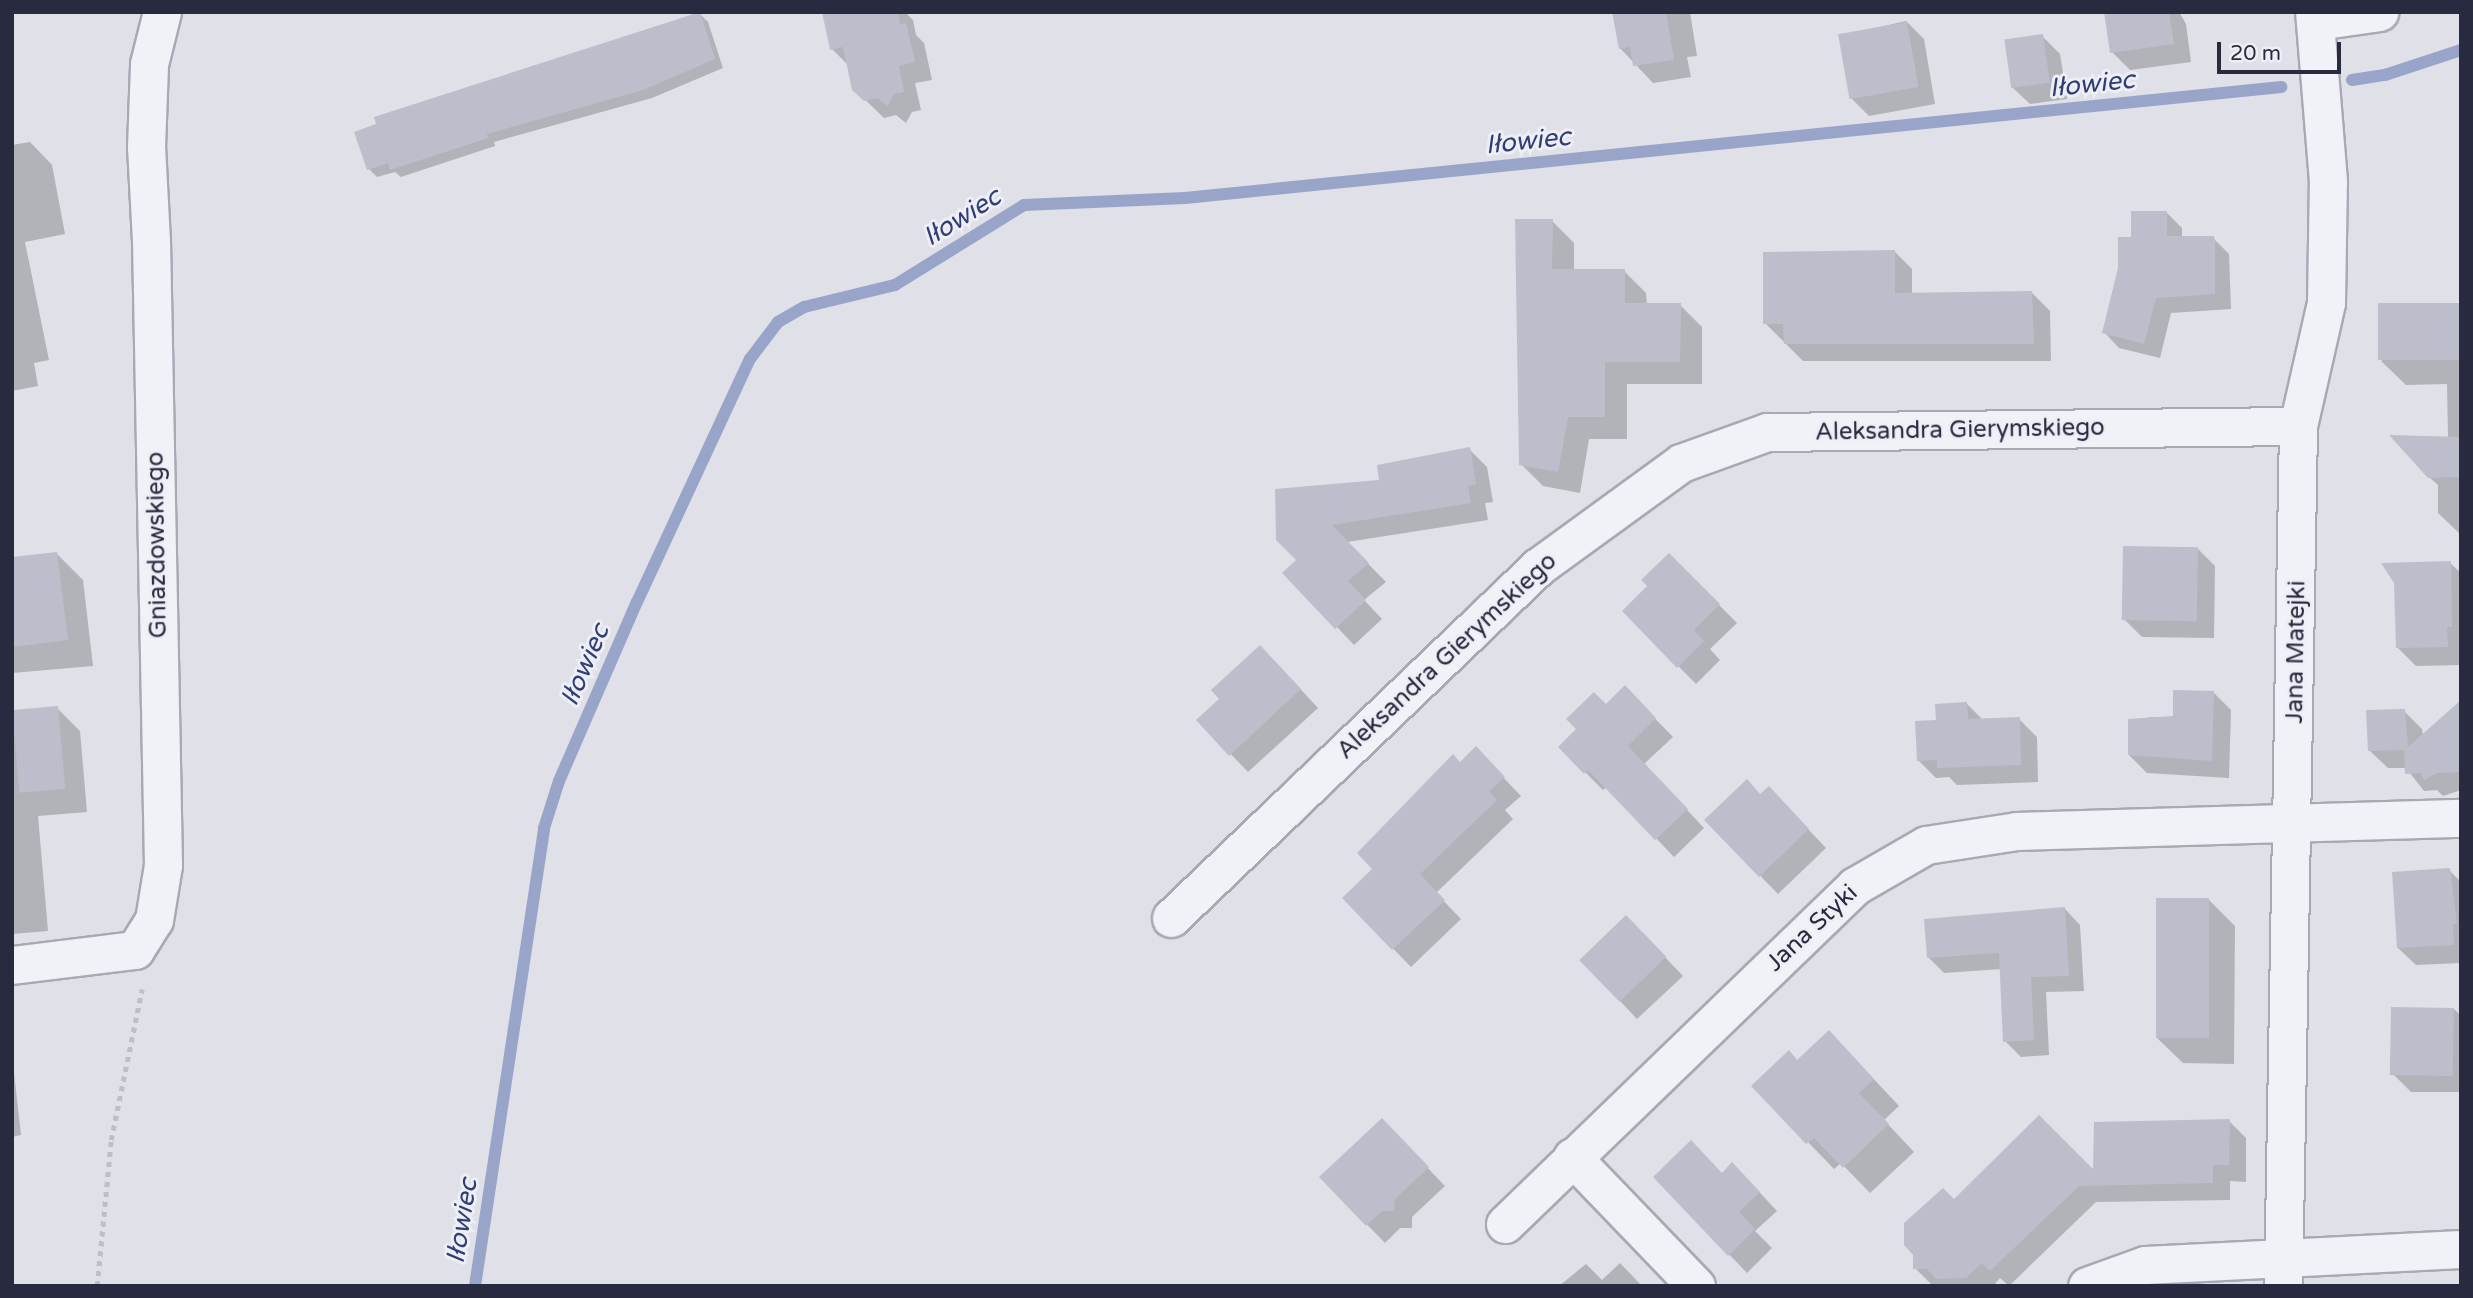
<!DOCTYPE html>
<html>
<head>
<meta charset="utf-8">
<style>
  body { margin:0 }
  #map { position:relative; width:2473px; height:1298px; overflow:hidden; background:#dfe0e8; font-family:"Varela Round",sans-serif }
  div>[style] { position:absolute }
  .shadow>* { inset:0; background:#0003 }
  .stream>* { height:12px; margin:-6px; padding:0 6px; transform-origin:6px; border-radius:6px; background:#99a4c9 }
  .building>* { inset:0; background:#bcbecb; transform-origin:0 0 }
  .path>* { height:4.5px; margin-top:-2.25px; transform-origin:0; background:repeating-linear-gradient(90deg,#bdbec7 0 5px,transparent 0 10px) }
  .roads { filter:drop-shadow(2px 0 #a8a9b5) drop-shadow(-2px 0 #a8a9b5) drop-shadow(0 2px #a8a9b5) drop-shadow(0 -2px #a8a9b5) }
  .street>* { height:37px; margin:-18.5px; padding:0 18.5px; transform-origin:18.5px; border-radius:18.5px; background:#f1f2f7 }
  span { translate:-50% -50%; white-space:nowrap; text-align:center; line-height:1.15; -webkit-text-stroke:6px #eeeff6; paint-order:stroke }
  .street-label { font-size:24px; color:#282a3f }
  .water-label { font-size:26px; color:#313e74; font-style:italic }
  .frame { position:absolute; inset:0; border:14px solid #282a3f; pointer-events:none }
  .scale { position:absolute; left:2217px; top:42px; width:124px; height:32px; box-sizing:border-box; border:4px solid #282a3f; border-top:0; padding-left:9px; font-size:21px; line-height:24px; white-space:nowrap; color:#282a3f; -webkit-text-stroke:5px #eeeff6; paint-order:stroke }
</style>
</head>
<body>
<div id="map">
  <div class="shadow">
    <div style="clip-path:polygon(824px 12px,905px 12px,913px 20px,916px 35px,924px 43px,932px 80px,915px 83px,921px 110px,912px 112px,906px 123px,896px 115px,884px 118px,854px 89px,849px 66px,832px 49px)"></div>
    <div style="clip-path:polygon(1614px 12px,1690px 12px,1697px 56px,1687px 57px,1691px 77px,1653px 83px,1620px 48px)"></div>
    <div style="clip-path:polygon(2106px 12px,2179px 12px,2186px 24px,2191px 62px,2130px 70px,2112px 52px)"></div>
    <div style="clip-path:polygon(699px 13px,708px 22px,723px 68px,652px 98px,494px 142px,495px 146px,401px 177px,395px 172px,377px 177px,369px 169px)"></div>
    <div style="clip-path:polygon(1906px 21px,1924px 39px,1935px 104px,1869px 116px,1851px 98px,1840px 36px)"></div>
    <div style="clip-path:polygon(2042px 36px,2060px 54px,2067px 99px,2030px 104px,2012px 87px)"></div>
    <div style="clip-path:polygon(30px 142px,52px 165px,65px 234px,25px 242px,49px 360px,34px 363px,38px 386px,12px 391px,12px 145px)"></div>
    <div style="clip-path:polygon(2166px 212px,2182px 228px,2182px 238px,2213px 238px,2229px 254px,2231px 309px,2171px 313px,2160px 358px,2119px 348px,2104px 332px,2133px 238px)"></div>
    <div style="clip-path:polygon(1552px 221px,1574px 243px,1574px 271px,1624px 271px,1646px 293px,1647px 305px,1680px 305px,1702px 327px,1702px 384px,1627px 384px,1627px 439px,1589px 439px,1580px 493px,1543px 486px,1521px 464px)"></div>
    <div style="clip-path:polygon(1894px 251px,1912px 269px,1912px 294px,2032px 293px,2050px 311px,2051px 361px,1803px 361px,1765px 323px)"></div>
    <div style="clip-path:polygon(2461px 305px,2461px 535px,2438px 513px,2438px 485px,2429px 477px,2448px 439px,2447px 384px,2406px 385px,2381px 361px)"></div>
    <div style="clip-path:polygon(1469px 449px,1487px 467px,1493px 502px,1485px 503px,1488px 520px,1347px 542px,1386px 582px,1364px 600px,1382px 619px,1354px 645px,1337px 627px,1298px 561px,1278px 539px,1381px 482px)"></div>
    <div style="clip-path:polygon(2197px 548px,2215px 566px,2214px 638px,2142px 637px,2124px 619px)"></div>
    <div style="clip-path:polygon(57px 554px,83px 580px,93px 666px,12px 673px,12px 559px)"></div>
    <div style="clip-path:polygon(1669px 555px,1737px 623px,1710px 649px,1720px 660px,1696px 684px,1624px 611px,1650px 586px)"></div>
    <div style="clip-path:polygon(2450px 563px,2461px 573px,2461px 665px,2416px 666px,2398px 648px)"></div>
    <div style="clip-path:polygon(1278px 665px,1318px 708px,1248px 772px,1198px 720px)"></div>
    <div style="clip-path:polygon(1625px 688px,1673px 737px,1644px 764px,1704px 828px,1674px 857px,1607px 787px,1603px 790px,1560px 747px)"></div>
    <div style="clip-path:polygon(2213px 692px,2231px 710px,2229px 778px,2147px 773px,2129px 755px,2149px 717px,2175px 718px)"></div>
    <div style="clip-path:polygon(1967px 704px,1983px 720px,2019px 719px,2037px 737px,2038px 782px,1957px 785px,1949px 777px,1936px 778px,1918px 760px,1938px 722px)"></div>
    <div style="clip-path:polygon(57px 708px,80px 731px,87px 812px,38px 816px,48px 931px,12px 934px,12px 712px)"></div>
    <div style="clip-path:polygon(2461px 710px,2461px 790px,2443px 796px,2437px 790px,2424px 791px,2406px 768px,2388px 768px,2370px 751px,2404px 711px,2422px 729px,2423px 736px)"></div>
    <div style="clip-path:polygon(1476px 749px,1521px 796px,1505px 810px,1513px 819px,1436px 893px,1461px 919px,1411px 967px,1344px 898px,1375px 869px)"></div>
    <div style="clip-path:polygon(1761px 796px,1786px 806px,1826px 848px,1778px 894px,1706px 820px)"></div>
    <div style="clip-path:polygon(2449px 870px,2461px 882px,2461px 963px,2416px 965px,2398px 948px)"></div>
    <div style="clip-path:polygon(2209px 900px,2235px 926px,2234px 1064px,2183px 1063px,2156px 1037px)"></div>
    <div style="clip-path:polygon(2065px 909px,2080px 925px,2084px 991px,2046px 992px,2049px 1055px,2021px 1057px,2005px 1041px,2002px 969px,1944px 973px,1928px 957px)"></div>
    <div style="clip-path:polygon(1644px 935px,1683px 976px,1637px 1019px,1620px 1001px)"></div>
    <div style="clip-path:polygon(2454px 1009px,2461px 1016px,2461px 1092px,2411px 1092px,2393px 1074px)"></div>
    <div style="clip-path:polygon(12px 1055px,21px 1135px,12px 1137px)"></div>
    <div style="clip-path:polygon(1855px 1059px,1899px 1106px,1884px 1120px,1914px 1152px,1870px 1193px,1841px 1163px,1834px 1169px,1754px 1086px,1798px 1062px)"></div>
    <div style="clip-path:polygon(1382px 1120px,1445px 1186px,1412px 1217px,1412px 1228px,1400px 1228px,1385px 1243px,1321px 1177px)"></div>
    <div style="clip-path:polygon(2229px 1121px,2246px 1138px,2246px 1182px,2230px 1181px,2230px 1200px,2096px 1202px,2009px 1286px,2000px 1278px,1993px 1286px,1932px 1285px,1915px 1268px,1954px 1202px,2095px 1173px)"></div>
    <div style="clip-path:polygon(1722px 1175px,1750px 1182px,1777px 1211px,1755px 1231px,1772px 1248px,1747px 1273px,1655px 1177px)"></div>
    <div style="clip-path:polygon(1620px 1263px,1642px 1286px,1559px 1286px,1586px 1264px,1602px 1280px)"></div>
  </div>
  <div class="stream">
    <div style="left:2352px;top:80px;width:33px;rotate:-9deg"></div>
    <div style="left:2385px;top:75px;width:80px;rotate:-18.2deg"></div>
    <div style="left:475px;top:1286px;width:463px;rotate:-81.4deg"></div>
    <div style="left:544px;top:828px;width:49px;rotate:-72.3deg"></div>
    <div style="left:559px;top:781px;width:195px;rotate:-66.5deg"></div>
    <div style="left:637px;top:602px;width:268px;rotate:-65.1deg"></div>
    <div style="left:750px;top:359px;width:46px;rotate:-52.9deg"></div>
    <div style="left:778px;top:322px;width:30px;rotate:-30deg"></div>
    <div style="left:804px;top:307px;width:94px;rotate:-13.6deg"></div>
    <div style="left:895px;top:285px;width:152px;rotate:-31.8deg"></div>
    <div style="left:1024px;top:205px;width:161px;rotate:-2.5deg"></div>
    <div style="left:1185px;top:198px;width:1102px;rotate:-5.78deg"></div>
  </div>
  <div class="building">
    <div style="clip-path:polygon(700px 12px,715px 59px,643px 90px,487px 134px,488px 138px,390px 170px,388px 163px,367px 170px,354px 132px,376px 124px,374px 117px)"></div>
    <div style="clip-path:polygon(822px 12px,898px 12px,900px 24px,906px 23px,915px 62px,899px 66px,904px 92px,894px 94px,888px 106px,877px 98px,864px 101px,852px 90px,843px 47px,830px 50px)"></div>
    <div style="clip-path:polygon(1612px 12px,1666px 12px,1674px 60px,1633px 66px,1630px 47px,1619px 49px)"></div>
    <div style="clip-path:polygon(2104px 12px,2169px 12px,2174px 44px,2110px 53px)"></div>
    <div style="left:1907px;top:22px;width:66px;height:70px;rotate:80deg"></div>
    <div style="left:2043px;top:34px;width:49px;height:39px;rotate:82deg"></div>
    <div style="clip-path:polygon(2131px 211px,2167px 211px,2167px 236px,2214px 236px,2215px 241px,2215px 294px,2156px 298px,2144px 344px,2102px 333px,2118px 268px,2118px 237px,2131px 237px)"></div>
    <div style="clip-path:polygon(1515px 219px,1553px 219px,1552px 269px,1625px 269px,1625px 303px,1681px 303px,1680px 362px,1605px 362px,1605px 417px,1568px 417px,1558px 472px,1519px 465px)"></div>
    <div style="clip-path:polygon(1895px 250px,1895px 293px,2032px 291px,2034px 344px,1784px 344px,1783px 324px,1763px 324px,1763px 252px)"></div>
    <div style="left:2461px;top:303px;width:57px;height:83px;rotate:90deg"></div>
    <div style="clip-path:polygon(2389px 435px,2461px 437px,2461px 477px,2428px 478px)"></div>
    <div style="clip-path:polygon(1470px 447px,1476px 484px,1468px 486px,1471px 503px,1332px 525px,1369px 563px,1348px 581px,1366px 600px,1335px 629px,1282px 573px,1296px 560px,1276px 540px,1275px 489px,1379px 480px,1377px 465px)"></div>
    <div style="left:2123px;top:546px;width:75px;height:74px;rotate:1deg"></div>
    <div style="clip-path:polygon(57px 552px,68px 640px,12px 647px,12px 557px)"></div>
    <div style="clip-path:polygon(1669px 553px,1720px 604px,1694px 630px,1704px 641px,1677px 668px,1622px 611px,1647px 586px,1641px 580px)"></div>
    <div style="clip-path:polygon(2451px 561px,2452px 627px,2447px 627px,2448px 647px,2396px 648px,2394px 583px,2381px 563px)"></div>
    <div style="clip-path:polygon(1260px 645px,1301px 689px,1229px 756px,1196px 720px,1219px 699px,1211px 690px)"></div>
    <div style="clip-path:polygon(1625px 685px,1656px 718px,1628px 746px,1688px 809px,1655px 840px,1588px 770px,1584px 774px,1558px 747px,1576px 729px,1566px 719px,1594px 692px,1606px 704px)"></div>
    <div style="clip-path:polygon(2173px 690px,2214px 691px,2212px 761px,2128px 755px,2128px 719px,2173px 716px)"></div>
    <div style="clip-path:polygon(2461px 700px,2461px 772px,2437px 773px,2424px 780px,2421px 773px,2405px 774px,2404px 750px,2368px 751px,2366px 710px,2405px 709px,2408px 747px)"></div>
    <div style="clip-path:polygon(1967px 702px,1968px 719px,2020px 717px,2021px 765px,1937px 768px,1937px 760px,1917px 761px,1915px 721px,1936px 720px,1935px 704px)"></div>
    <div style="left:58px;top:706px;width:83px;height:46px;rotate:85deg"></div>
    <div style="clip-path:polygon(1476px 746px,1505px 777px,1489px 791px,1497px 800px,1420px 874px,1445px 900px,1392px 950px,1342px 898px,1372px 869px,1357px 853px,1453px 754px,1460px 762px)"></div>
    <div style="clip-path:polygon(1747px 779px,1760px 794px,1769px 786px,1809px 829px,1759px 877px,1704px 820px)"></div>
    <div style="clip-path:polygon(2450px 868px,2457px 924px,2453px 924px,2454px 945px,2397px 948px,2392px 872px)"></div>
    <div style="left:2156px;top:898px;width:53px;height:140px"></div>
    <div style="clip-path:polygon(2065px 907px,2069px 976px,2031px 977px,2034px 1040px,2003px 1042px,1999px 953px,1927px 958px,1924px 919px)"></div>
    <div style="left:1626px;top:915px;width:58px;height:65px;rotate:46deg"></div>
    <div style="left:2391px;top:1007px;width:63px;height:68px;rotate:1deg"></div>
    <div style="clip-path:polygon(1829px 1030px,1874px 1079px,1859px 1093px,1889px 1124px,1843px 1168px,1814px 1138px,1806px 1144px,1751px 1086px,1789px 1050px,1797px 1060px)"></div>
    <div style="clip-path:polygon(2039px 1115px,2093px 1169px,2094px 1122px,2230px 1119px,2229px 1165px,2213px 1165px,2213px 1183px,2079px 1186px,1990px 1271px,1982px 1263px,1966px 1278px,1936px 1279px,1927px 1269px,1913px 1269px,1913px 1255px,1904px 1245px,1904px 1223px,1943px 1188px,1954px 1199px)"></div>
    <div style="clip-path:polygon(1382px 1118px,1429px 1167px,1395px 1199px,1394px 1211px,1382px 1211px,1366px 1226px,1319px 1177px)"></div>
    <div style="clip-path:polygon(1691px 1140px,1722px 1173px,1732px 1162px,1760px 1192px,1739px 1212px,1755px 1229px,1728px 1256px,1653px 1177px)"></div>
  </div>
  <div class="path">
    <div style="left:97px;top:1286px;width:147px;rotate:-84.5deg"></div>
    <div style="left:111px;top:1140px;width:154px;rotate:-78.4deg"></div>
  </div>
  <div class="roads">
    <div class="street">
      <div style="left:2316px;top:21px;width:64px;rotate:-8.1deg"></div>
      <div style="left:1171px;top:918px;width:508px;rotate:-43.72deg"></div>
      <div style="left:1538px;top:567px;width:177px;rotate:-36deg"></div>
      <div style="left:1681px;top:463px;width:91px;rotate:-19.8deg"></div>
      <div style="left:1767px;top:432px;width:531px;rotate:-0.65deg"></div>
      <div style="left:12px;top:965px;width:124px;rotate:-7deg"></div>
      <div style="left:135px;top:950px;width:36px;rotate:-58deg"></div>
      <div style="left:154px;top:920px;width:56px;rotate:-80.7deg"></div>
      <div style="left:163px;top:865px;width:624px;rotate:-91.1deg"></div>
      <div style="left:151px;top:241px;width:94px;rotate:-93deg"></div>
      <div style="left:146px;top:147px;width:83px;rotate:-87.9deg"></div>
      <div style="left:149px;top:64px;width:54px;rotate:-76deg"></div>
      <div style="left:1572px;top:1157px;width:179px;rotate:46.1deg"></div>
      <div style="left:1505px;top:1224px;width:487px;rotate:-44deg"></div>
      <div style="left:1855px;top:886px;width:82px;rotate:-30deg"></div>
      <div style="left:1926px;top:845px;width:92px;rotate:-8.7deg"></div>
      <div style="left:2017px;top:831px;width:444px;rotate:-1.7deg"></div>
      <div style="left:2087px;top:1286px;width:62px;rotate:-19.9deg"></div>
      <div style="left:2145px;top:1265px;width:316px;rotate:-2.9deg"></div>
      <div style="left:2283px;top:1286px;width:860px;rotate:-89deg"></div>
      <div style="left:2298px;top:426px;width:126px;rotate:-77.2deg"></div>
      <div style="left:2326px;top:303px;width:122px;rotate:-89.1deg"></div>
      <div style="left:2328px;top:181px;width:170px;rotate:-94.7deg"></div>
    </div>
  </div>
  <div class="street-label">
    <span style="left:1960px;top:430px;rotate:-1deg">Aleksandra Gierymskiego</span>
    <span style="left:157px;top:545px;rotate:-91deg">Gniazdowskiego</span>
    <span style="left:2296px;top:652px;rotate:-89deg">Jana Matejki</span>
    <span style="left:1447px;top:656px;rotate:-43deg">Aleksandra Gierymskiego</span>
    <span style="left:1812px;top:928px;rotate:-43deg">Jana Styki</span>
  </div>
  <div class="water-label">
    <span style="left:2092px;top:84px;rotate:-6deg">Iłowiec</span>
    <span style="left:1528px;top:141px;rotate:-6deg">Iłowiec</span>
    <span style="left:962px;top:217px;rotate:-32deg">Iłowiec</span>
    <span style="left:585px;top:665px;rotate:-67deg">Iłowiec</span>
    <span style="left:462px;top:1221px;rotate:-81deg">Iłowiec</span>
  </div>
  <div class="frame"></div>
  <div class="scale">20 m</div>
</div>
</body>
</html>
